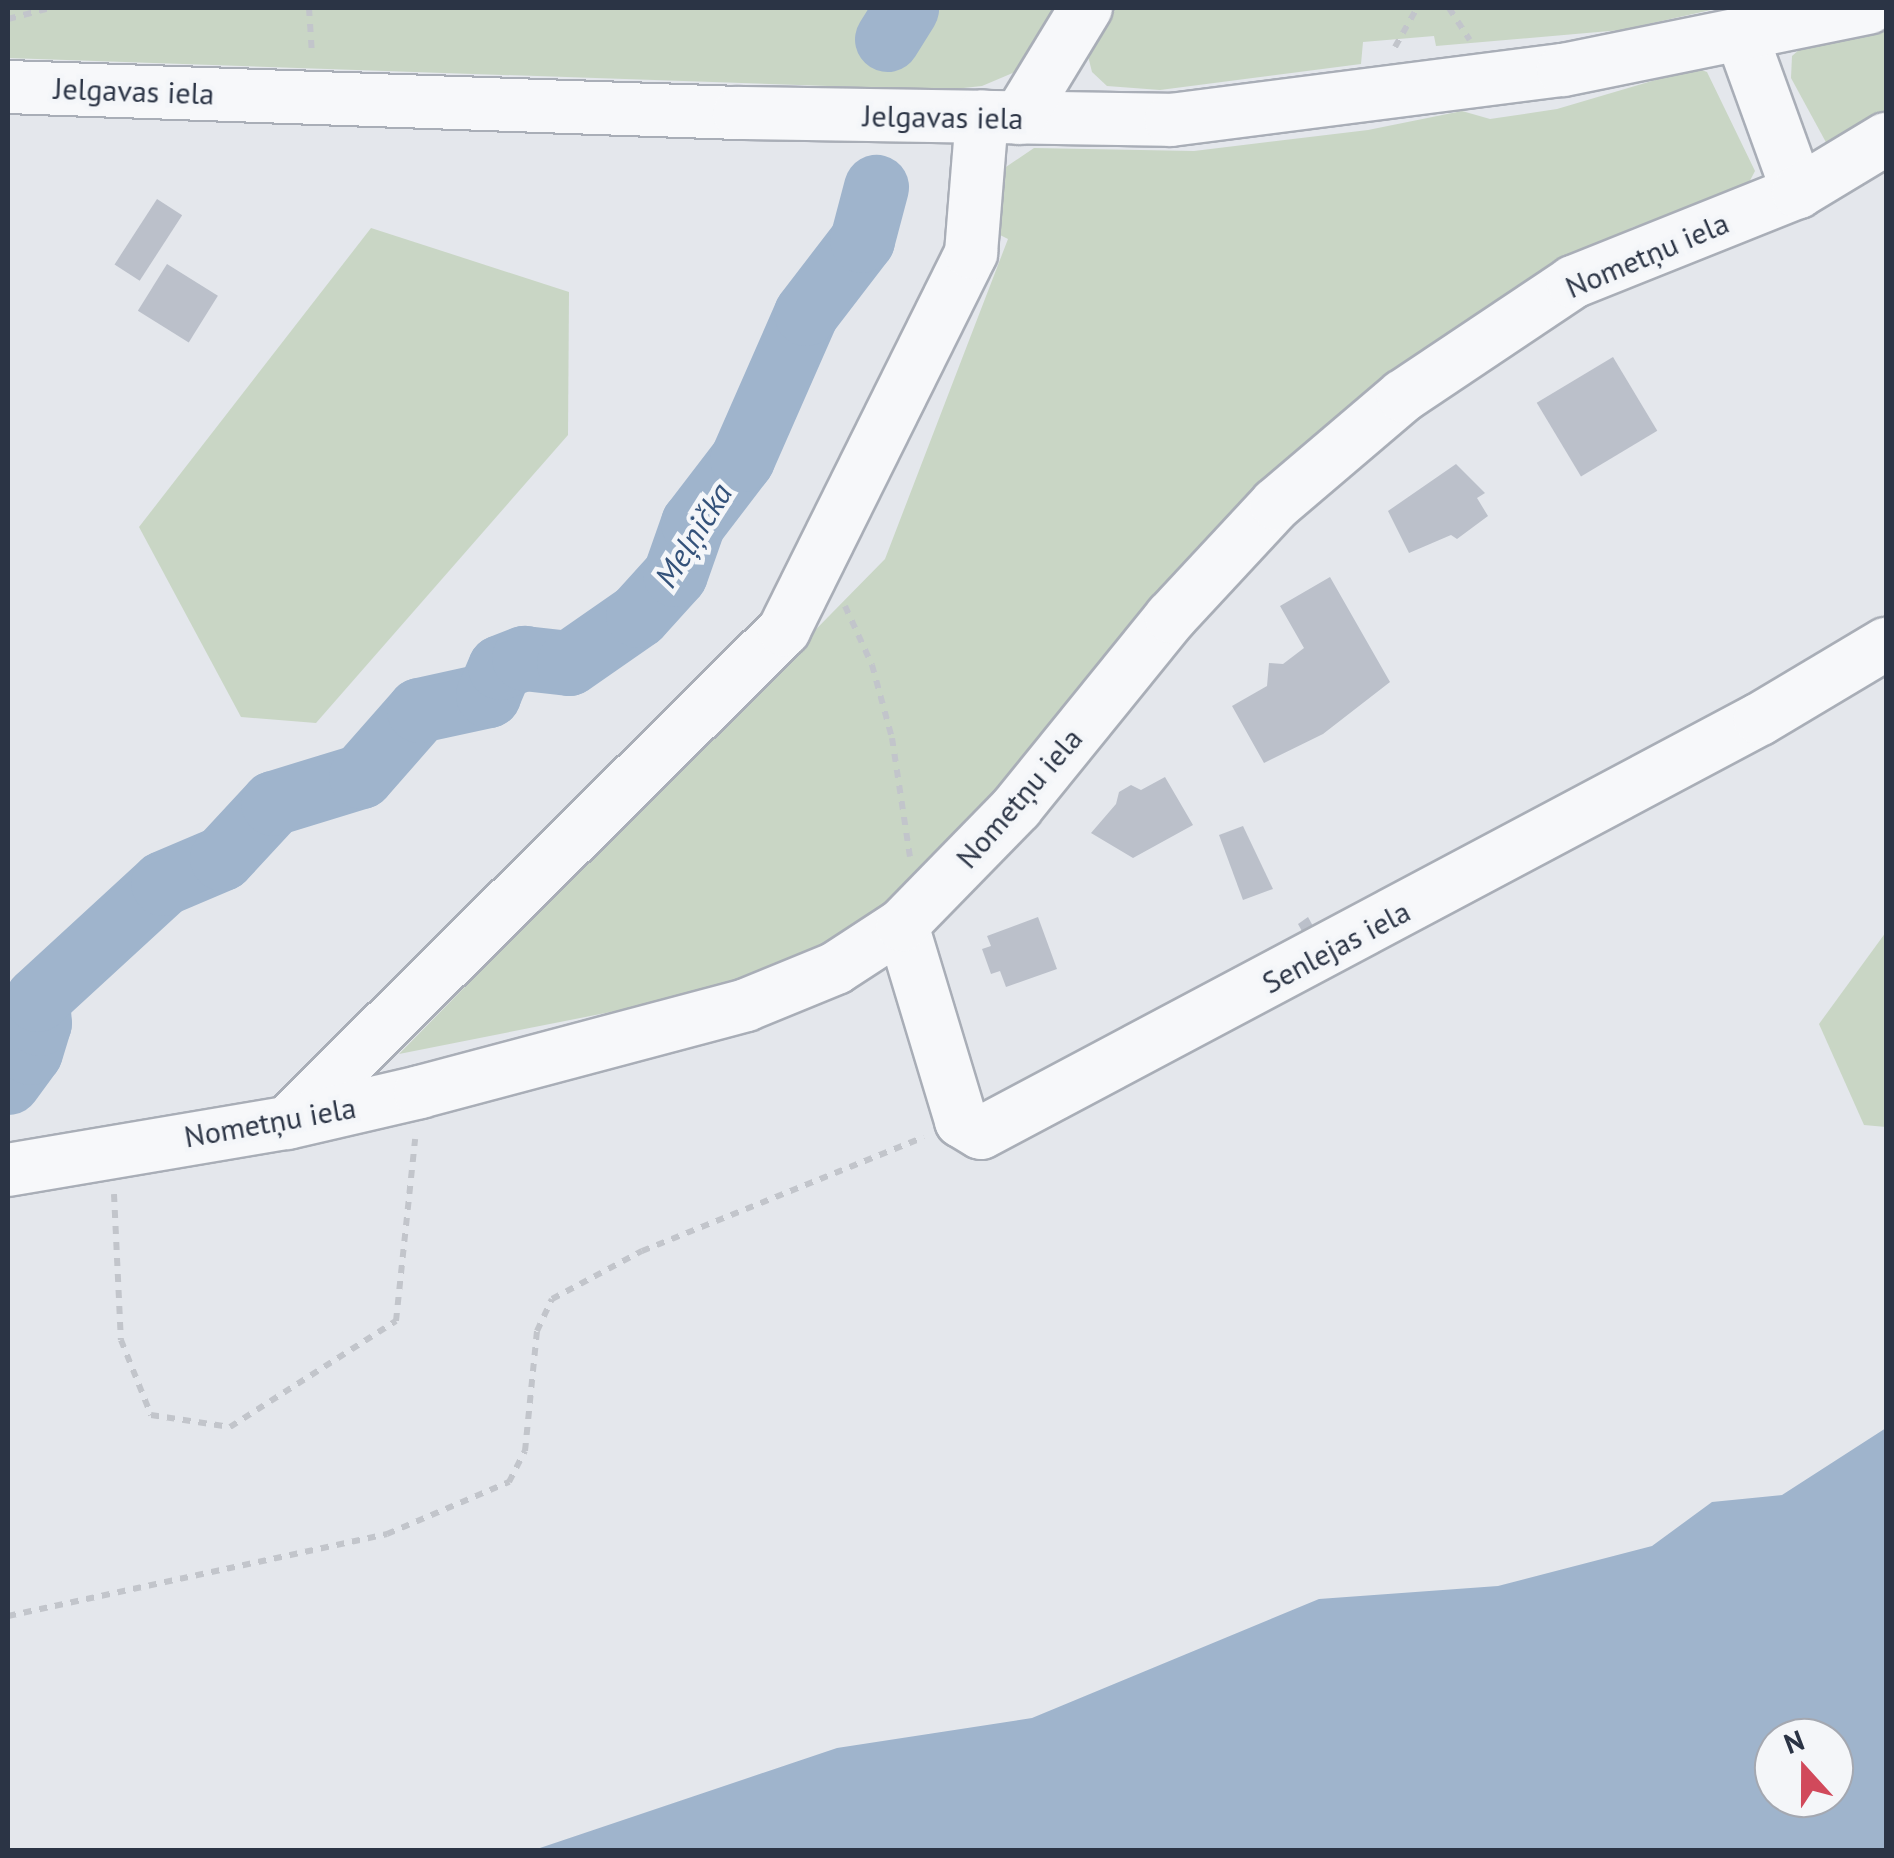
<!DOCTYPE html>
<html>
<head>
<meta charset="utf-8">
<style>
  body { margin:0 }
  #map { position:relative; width:1894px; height:1858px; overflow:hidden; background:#e4e7ec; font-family:"PT Sans",sans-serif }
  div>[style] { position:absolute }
  .green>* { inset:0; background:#c9d6c5 }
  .water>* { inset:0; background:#9fb4cc }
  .river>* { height:65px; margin:-32.5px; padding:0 32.5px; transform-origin:32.5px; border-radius:32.5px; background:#9fb4cc }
  .building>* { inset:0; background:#bbc0ca; transform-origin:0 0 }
  .path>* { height:6px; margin-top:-3px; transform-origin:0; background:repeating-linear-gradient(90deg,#c2c5cb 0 8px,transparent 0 16px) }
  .roads { filter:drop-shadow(2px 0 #a9aeb7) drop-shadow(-2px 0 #a9aeb7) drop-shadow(0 2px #a9aeb7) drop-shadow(0 -2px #a9aeb7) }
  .minor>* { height:52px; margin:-26px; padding:0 26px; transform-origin:26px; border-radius:26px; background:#f7f8fa }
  span { translate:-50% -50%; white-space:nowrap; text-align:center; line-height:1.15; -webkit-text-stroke:9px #f4f6f9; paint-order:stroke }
  .street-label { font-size:30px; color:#2b3445 }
  .water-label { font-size:32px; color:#34527a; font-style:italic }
  .frame { position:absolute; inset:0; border:10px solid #2b3445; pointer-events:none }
  .north { position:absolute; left:1754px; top:1718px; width:100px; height:100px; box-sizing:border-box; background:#f4f6f9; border:2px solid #a4a8b1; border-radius:50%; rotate:339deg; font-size:28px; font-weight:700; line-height:40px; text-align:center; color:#2b3445 }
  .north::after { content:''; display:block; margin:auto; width:35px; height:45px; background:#d1495b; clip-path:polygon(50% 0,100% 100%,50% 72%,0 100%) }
</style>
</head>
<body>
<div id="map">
  <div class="green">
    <div style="clip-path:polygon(8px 8px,1066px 8px,1022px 69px,982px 86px,945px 90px,8px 58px)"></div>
    <div style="clip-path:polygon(1106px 8px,1720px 8px,1621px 30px,1436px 46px,1434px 36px,1363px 42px,1361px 64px,1160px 90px,1107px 86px,1092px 72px,1086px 48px)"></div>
    <div style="clip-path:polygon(1886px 25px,1886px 122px,1828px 146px,1791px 78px,1792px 56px,1807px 43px)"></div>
    <div style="clip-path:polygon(1696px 68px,1707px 72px,1755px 171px,1742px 196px,1633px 227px,1516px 289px,942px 868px,824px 951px,681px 998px,399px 1054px,885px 559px,1008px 239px,994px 232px,1003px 169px,1034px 148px,1194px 151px,1368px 130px,1462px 111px,1490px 119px,1557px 109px)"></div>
    <div style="clip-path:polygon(371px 228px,569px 292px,568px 435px,316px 723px,241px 717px,139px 527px)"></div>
    <div style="clip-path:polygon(1886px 932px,1886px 1127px,1864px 1125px,1819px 1024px)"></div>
  </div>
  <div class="water">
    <div style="clip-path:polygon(evenodd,1886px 1428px,1886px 1850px,534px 1850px,837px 1748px,1032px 1718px,1319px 1599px,1498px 1586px,1652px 1546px,1712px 1502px,1782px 1495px,1886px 1428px,1774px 1738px,1834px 1738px,1834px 1798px,1774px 1798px,1774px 1738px)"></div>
  </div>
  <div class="river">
    <div style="left:887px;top:39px;width:36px;rotate:-58deg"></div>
    <div style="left:8px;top:1082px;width:37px;rotate:-54deg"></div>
    <div style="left:30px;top:1052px;width:30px;rotate:-73deg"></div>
    <div style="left:39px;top:1023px;width:24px;rotate:-95deg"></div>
    <div style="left:37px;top:999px;width:171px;rotate:-42.6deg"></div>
    <div style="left:163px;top:883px;width:64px;rotate:-23deg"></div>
    <div style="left:222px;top:858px;width:75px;rotate:-47.2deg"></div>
    <div style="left:273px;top:803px;width:92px;rotate:-17.1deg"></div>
    <div style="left:361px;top:776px;width:88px;rotate:-48.7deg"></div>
    <div style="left:419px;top:710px;width:71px;rotate:-12.3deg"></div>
    <div style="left:488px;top:695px;width:30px;rotate:-67deg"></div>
    <div style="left:500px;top:667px;width:26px;rotate:-21deg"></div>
    <div style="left:524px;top:658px;width:45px;rotate:6.3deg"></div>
    <div style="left:569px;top:663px;width:84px;rotate:-34.8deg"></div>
    <div style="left:638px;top:615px;width:55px;rotate:-47.9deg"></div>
    <div style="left:675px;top:574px;width:54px;rotate:-70.6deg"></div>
    <div style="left:693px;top:523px;width:81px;rotate:-52.6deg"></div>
    <div style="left:742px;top:459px;width:159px;rotate:-66.3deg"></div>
    <div style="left:806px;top:313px;width:92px;rotate:-52.5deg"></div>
    <div style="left:862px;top:240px;width:55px;rotate:-75.2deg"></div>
  </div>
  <div class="building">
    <div style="left:157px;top:199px;width:30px;height:78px;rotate:33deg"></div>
    <div style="left:167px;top:264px;width:60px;height:55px;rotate:32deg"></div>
    <div style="left:1613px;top:357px;width:86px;height:89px;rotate:59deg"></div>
    <div style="clip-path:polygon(1456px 464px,1485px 493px,1477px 498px,1488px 516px,1457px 539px,1451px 535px,1409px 553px,1388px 511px)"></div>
    <div style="clip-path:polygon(1330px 577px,1390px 682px,1323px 734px,1264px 763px,1232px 706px,1267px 686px,1269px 663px,1283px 664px,1304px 648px,1280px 606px)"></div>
    <div style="clip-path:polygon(1165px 777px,1193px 825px,1133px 858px,1091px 833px,1116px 804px,1119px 792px,1131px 785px,1141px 790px)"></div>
    <div style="clip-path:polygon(1243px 826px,1273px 889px,1243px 900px,1219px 835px)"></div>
    <div style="clip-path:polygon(1038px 917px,1057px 969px,1006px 987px,1000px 971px,991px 974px,982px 949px,991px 946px,987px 936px)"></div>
    <div style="clip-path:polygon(1308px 917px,1313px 926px,1303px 933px,1298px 924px)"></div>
  </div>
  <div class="path">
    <div style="left:309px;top:8px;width:47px;rotate:86.3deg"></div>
    <div style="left:1449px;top:8px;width:38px;rotate:57deg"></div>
    <div style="left:8px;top:19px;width:43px;rotate:-14.7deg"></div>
    <div style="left:1395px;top:47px;width:45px;rotate:-60.6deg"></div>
    <div style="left:845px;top:606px;width:65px;rotate:65.4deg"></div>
    <div style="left:872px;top:665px;width:76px;rotate:74.7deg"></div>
    <div style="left:892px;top:738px;width:120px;rotate:81.4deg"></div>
    <div style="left:114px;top:1194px;width:146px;rotate:87.3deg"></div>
    <div style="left:121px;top:1340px;width:81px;rotate:68.2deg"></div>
    <div style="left:151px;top:1415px;width:80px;rotate:8.6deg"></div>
    <div style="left:230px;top:1427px;width:197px;rotate:-32.6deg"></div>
    <div style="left:396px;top:1321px;width:183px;rotate:-84deg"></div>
    <div style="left:8px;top:1616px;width:388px;rotate:-12.2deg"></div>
    <div style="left:387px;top:1534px;width:133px;rotate:-23.1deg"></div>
    <div style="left:509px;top:1482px;width:35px;rotate:-63deg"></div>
    <div style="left:525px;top:1451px;width:121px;rotate:-84.3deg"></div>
    <div style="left:537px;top:1331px;width:35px;rotate:-65deg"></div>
    <div style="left:552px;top:1299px;width:102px;rotate:-28.1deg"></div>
    <div style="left:642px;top:1251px;width:304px;rotate:-22deg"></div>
  </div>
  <div class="roads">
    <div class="minor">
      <div style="left:1742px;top:37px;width:165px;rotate:70.1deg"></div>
      <div style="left:8px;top:87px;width:731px;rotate:2.04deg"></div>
      <div style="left:739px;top:113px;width:432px;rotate:0.9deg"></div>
      <div style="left:1171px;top:120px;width:395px;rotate:-7.3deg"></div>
      <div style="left:1563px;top:70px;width:312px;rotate:-11.5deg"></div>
      <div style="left:1019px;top:118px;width:129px;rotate:-58.7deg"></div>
      <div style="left:902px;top:925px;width:205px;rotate:73.2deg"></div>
      <div style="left:961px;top:1121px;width:23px;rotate:31deg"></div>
      <div style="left:981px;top:1133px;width:882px;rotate:-27.99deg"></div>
      <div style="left:1760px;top:719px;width:147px;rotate:-30.8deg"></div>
      <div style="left:288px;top:1122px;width:699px;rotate:-44.77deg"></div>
      <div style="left:784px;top:630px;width:421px;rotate:-63.6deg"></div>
      <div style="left:971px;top:253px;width:137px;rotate:-85.4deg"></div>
      <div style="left:8px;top:1170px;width:283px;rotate:-9.6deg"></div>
      <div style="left:287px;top:1123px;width:137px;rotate:-13.1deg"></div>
      <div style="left:420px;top:1092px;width:337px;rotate:-14.9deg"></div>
      <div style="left:746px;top:1005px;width:97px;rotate:-22.3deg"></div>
      <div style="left:836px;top:968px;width:79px;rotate:-33.1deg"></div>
      <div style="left:902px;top:925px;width:165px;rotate:-45.7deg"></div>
      <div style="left:1017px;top:807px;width:245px;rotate:-51deg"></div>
      <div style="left:1171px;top:617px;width:154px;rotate:-47.1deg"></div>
      <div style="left:1276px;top:504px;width:167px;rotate:-40.4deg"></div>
      <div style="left:1403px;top:396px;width:205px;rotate:-33.8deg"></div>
      <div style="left:1573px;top:282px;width:242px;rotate:-21.8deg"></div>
      <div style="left:1798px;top:192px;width:103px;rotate:-31.1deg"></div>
    </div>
  </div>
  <div class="street-label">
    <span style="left:134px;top:91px;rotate:2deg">Jelgavas iela</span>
    <span style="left:943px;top:117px;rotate:1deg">Jelgavas iela</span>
    <span style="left:1647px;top:255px;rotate:-23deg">Nometņu iela</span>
    <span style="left:1019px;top:798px;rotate:-49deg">Nometņu iela</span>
    <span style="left:1336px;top:947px;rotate:-28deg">Senlejas iela</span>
    <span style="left:270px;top:1122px;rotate:-10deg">Nometņu iela</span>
  </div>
  <div class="water-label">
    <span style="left:693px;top:535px;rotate:-58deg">Meļņička</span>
  </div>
  <div class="frame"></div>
  <div class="north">N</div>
</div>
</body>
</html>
